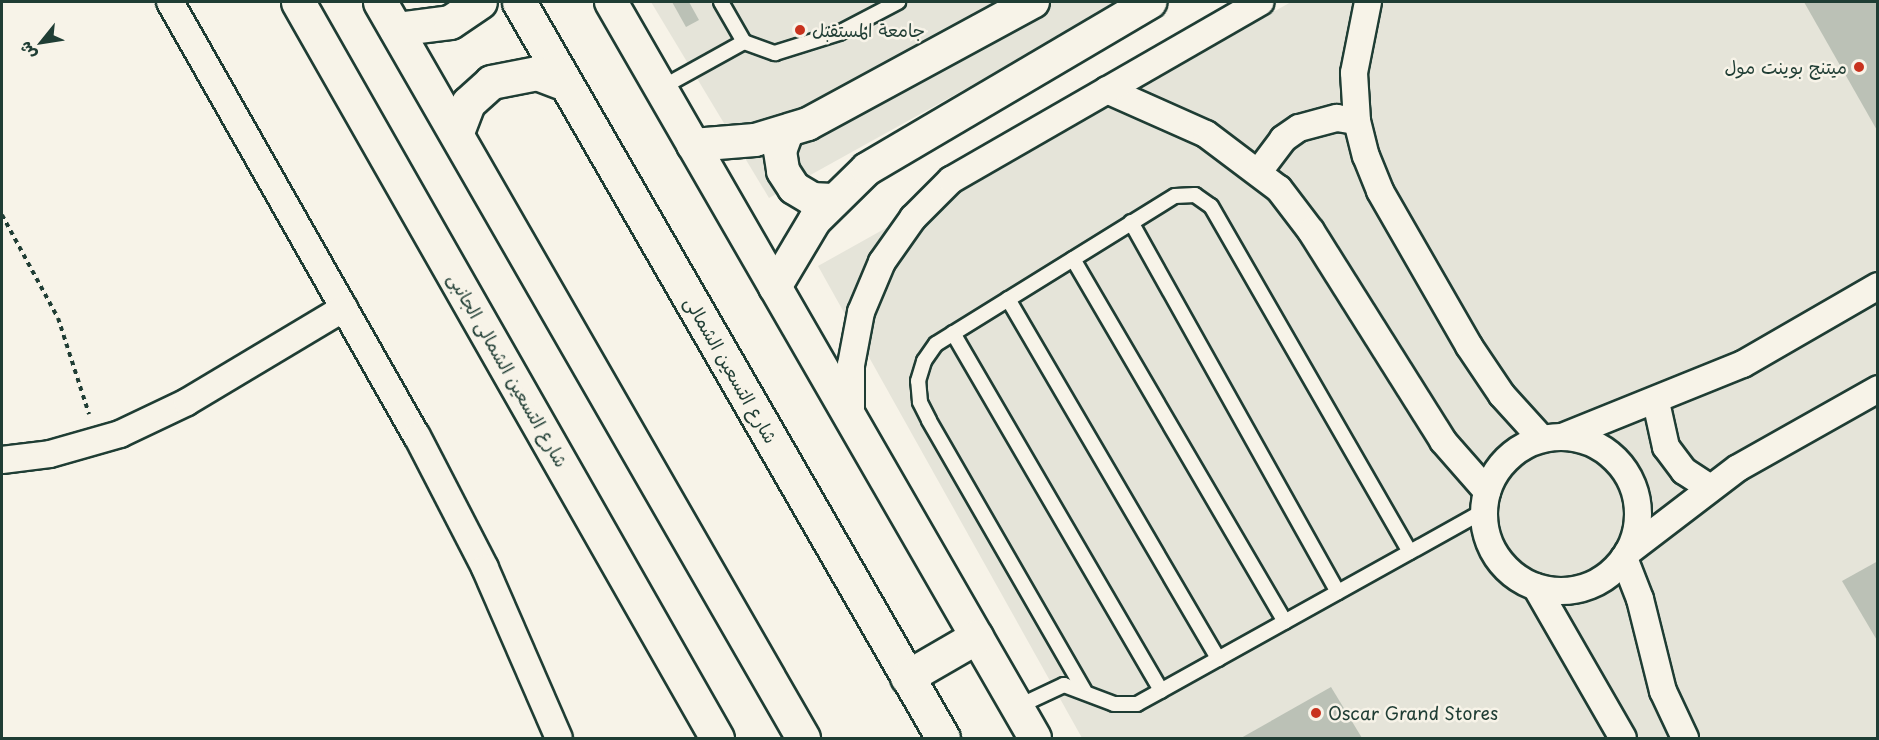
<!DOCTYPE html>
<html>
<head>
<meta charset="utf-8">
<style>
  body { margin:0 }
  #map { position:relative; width:1879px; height:740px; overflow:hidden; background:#f7f3e8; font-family:"Playpen Sans","Playpen Sans Arabic",sans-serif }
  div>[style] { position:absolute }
  .built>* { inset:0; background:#e5e4d9 }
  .building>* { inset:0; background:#bbc1b6 }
  .path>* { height:4px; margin-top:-2px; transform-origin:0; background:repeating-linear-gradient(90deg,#1f3d34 0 4.5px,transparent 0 9px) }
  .roads { filter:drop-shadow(2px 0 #1f3d34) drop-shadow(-2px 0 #1f3d34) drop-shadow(0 2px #1f3d34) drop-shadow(0 -2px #1f3d34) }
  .service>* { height:14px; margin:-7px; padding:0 7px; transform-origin:7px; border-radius:7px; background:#f7f3e8 }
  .minor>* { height:26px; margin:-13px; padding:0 13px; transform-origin:13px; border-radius:13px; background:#f7f3e8 }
  .minor>.ring { margin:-13px; padding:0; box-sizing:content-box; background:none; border:26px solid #f7f3e8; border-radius:50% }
  .tertiary>* { height:32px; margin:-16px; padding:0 16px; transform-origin:16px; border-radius:16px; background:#f7f3e8 }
  .secondary>* { height:33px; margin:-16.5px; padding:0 16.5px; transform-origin:16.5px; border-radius:16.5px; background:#f7f3e8 }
  .primary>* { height:33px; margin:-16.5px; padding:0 16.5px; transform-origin:16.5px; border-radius:16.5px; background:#f7f3e8 }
  .dots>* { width:16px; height:16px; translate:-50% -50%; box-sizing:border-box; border:3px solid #f7f3e8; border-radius:50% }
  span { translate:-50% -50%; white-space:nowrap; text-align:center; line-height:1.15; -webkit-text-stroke:5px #f7f3e8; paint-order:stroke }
  .poi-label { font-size:18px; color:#1f3d34 }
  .left { translate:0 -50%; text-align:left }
  .right { translate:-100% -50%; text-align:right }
  .street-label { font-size:18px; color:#1f3d34 }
  .frame { position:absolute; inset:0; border:3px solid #1f3d34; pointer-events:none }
  .north { position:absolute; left:12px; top:12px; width:60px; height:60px; -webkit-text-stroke:4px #f7f3e8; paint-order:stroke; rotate:240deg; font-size:16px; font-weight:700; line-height:24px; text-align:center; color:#1f3d34 }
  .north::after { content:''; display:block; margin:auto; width:21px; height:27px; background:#1f3d34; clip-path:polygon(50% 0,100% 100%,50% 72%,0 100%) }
</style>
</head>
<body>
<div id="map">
  <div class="built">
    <div style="clip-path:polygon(651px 2px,1122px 2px,769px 198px)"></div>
    <div style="clip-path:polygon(1291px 2px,1877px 2px,1877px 738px,1082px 738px,818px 266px)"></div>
  </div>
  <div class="building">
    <div style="clip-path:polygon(672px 2px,689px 2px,699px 20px,686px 27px)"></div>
    <div style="clip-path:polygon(1804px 2px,1878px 2px,1878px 132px)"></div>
    <div style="clip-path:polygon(1878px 561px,1878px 642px,1842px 581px)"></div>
    <div style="clip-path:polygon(1331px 687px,1362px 738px,1241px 738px)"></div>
  </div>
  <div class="path">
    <div style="left:2px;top:215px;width:117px;rotate:61.5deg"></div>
    <div style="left:58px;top:318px;width:101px;rotate:72.1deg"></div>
  </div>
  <div class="roads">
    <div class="service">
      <div style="left:721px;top:2px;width:46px;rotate:60.1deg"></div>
      <div style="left:744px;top:42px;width:33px;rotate:20deg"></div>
      <div style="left:775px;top:53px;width:67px;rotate:-17.4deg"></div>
      <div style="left:839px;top:33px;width:67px;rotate:-27.7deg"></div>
      <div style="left:661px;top:88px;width:95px;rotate:-29deg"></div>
      <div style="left:1131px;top:222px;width:424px;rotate:60.8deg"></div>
      <div style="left:1073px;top:259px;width:420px;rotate:59.7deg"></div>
      <div style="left:1008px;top:299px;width:417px;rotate:59.7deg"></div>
      <div style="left:953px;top:333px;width:414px;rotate:59.8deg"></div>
      <div style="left:1084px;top:690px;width:311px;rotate:-119.9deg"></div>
      <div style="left:929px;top:420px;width:20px;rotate:-117deg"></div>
      <div style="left:920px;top:402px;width:21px;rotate:-95deg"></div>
      <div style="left:918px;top:381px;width:21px;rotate:-73deg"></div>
      <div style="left:924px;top:361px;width:21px;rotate:-55deg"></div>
      <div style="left:936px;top:344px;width:281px;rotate:-31.8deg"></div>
      <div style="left:1175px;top:196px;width:20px;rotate:-3deg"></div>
      <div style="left:1195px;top:195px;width:19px;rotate:35deg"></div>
      <div style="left:1211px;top:206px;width:399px;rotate:60.1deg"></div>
      <div style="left:1017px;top:707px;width:52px;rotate:-25.1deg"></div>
      <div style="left:1064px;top:685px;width:53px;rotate:20.8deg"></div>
      <div style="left:1114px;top:704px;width:23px"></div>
      <div style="left:1137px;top:704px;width:397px;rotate:-29.1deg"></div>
    </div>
    <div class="minor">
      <div style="left:170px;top:2px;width:499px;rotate:60.4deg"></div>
      <div style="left:417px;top:436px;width:148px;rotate:62.7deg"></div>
      <div style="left:485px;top:568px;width:185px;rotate:66.5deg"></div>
      <div style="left:1368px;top:2px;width:72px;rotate:101.2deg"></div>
      <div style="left:1354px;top:73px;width:48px;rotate:86.4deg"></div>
      <div style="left:1357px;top:121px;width:36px;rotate:76deg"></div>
      <div style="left:1366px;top:156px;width:38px;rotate:68deg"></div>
      <div style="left:1380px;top:191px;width:179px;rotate:60.1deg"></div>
      <div style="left:1469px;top:346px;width:59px;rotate:56deg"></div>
      <div style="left:1502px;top:395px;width:59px;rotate:47.7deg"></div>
      <div style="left:1107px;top:90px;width:108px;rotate:24deg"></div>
      <div style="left:1206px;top:134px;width:91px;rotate:37deg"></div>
      <div style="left:1279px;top:189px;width:53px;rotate:52.7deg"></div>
      <div style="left:1311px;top:231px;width:248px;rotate:57.8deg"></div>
      <div style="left:1443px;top:441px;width:67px;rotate:48.7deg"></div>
      <div style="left:1260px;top:170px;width:39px;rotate:-53deg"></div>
      <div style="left:1283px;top:139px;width:19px;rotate:-35deg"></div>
      <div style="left:1299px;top:128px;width:39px;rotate:-15deg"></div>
      <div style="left:1337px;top:118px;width:20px;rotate:9deg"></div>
      <div style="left:1656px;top:402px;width:46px;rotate:77.5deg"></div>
      <div style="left:1666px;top:447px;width:30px;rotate:53deg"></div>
      <div style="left:1684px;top:471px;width:31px;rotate:33deg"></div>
      <div style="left:851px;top:419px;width:54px;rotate:-90deg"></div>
      <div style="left:851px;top:365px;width:54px;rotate:-79.3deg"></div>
      <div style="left:861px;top:312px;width:54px;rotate:-67.2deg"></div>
      <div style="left:882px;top:262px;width:54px;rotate:-54.8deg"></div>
      <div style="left:913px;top:218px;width:54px;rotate:-45deg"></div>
      <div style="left:951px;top:180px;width:357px;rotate:-29.9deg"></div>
      <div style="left:1562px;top:437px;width:195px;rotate:-22deg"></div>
      <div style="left:1743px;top:364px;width:156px;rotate:-30deg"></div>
      <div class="ring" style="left:1484px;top:437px;width:128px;height:128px"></div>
      <div style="left:2px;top:460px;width:48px;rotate:-7.1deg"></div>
      <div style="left:50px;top:454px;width:73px;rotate:-15.9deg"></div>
      <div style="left:120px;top:434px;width:74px;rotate:-25.5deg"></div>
      <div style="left:187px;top:402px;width:183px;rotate:-30.9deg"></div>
      <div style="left:1628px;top:552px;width:138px;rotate:-37.4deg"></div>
      <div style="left:1738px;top:468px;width:161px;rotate:-29.4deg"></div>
      <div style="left:1624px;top:558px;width:44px;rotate:68.7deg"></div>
      <div style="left:1640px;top:599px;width:95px;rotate:76deg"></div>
      <div style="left:1663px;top:691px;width:52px;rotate:64.9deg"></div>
      <div style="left:1536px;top:587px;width:174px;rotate:60.1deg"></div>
    </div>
    <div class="tertiary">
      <div style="left:611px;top:2px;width:849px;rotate:60.05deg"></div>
      <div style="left:787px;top:132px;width:20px;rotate:110deg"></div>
      <div style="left:780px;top:151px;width:20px;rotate:81deg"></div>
      <div style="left:783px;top:171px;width:20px;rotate:57deg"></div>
      <div style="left:794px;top:188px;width:21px;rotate:31deg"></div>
      <div style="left:812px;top:199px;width:20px;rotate:3deg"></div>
      <div style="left:693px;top:145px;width:62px;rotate:-4.6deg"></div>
      <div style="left:755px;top:140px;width:55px;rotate:-16.8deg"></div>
      <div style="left:808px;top:124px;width:256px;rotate:-28.5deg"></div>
      <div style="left:775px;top:287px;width:78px;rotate:-59.2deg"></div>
      <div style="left:815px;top:220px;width:73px;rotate:-44.4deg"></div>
      <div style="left:867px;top:169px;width:329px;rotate:-30.5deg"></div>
    </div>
    <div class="secondary">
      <div style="left:298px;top:2px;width:847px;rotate:60.35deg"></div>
    </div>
    <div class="primary">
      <div style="left:380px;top:2px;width:849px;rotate:60.11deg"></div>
      <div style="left:519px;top:2px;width:849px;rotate:60.05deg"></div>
      <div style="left:396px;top:29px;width:54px;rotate:-7.4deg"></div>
      <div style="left:450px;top:22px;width:36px;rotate:-34deg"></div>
      <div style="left:457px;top:132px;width:31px;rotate:-69deg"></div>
      <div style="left:468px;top:103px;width:31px;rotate:-42deg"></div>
      <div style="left:491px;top:82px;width:47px;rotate:-11.1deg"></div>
      <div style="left:537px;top:73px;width:31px;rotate:21deg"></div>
      <div style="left:907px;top:677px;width:80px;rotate:-30.1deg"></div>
    </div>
  </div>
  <div class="dots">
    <div style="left:800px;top:30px;background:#c8321e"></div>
    <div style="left:1859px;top:67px;background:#c8321e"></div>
    <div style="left:1316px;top:713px;background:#c8321e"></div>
  </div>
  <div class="poi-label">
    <span class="left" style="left:812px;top:30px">جامعة المستقبل</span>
    <span class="right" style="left:1847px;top:67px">ميتنج بوينت مول</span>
    <span class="left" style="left:1328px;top:713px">Oscar Grand Stores</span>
  </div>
  <div class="street-label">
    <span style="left:508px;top:370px;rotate:60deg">شارع التسعين الشمالى الجانبى</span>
    <span style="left:731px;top:370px;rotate:60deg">شارع التسعين الشمالى</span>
  </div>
  <div class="frame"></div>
  <div class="north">ش</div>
</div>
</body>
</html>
